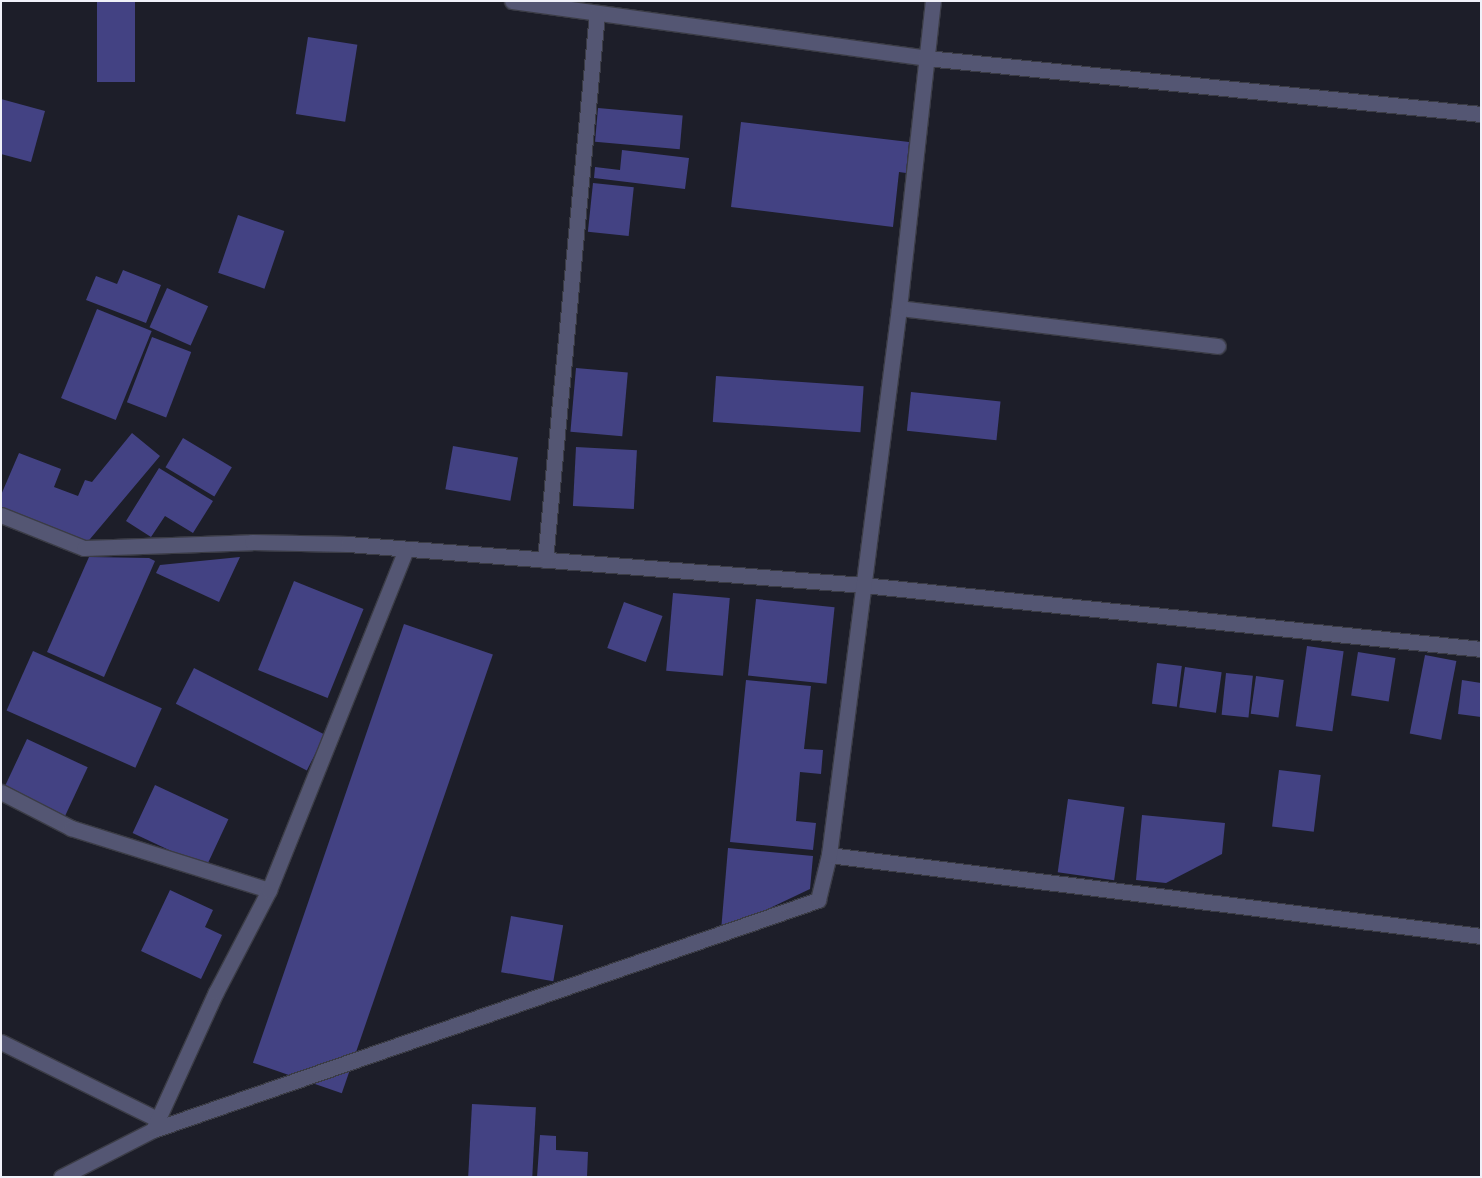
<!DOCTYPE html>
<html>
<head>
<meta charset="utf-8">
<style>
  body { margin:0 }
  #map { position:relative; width:1482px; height:1178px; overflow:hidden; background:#1d1e29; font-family:"DM Sans",sans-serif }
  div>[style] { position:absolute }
  .building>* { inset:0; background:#434283; transform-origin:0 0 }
  .roads { filter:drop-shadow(1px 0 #3b3c46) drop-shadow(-1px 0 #3b3c46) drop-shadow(0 1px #3b3c46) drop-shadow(0 -1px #3b3c46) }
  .lane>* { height:15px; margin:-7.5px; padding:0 7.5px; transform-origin:7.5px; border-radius:7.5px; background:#545673 }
  .street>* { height:15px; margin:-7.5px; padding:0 7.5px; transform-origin:7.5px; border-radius:7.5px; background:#545673 }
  span { translate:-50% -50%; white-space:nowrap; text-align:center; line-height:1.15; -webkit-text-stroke:4.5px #14151f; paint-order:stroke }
  .frame { position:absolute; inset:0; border:2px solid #f0f1f9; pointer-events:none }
</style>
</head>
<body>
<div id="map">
  <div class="building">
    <div style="left:97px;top:1px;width:38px;height:81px"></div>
    <div style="left:308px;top:37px;width:50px;height:78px;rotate:9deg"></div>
    <div style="clip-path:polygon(1px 99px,45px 111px,31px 162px,1px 154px)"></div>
    <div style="left:598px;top:108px;width:85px;height:34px;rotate:5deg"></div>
    <div style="clip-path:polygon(741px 122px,909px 142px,906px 173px,899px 172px,893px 227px,731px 207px)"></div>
    <div style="clip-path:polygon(622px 150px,689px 158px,685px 189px,594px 178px,595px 167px,620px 170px)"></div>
    <div style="left:593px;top:183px;width:41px;height:49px;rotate:6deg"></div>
    <div style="left:238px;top:215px;width:49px;height:61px;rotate:19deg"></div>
    <div style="clip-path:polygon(123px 270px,161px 285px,146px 323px,86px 300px,96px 276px,117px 284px)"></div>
    <div style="left:167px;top:288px;width:45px;height:43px;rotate:24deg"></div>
    <div style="left:97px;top:309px;width:59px;height:96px;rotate:22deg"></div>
    <div style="left:152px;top:337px;width:42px;height:70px;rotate:21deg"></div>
    <div style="left:576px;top:368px;width:52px;height:64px;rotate:5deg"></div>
    <div style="left:716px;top:376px;width:148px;height:46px;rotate:4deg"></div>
    <div style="left:911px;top:392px;width:90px;height:39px;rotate:6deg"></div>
    <div style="clip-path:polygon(132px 433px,160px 456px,85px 545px,1px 511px,1px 495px,19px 453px,61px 469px,54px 487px,78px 496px,85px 480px,92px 482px)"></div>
    <div style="left:183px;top:438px;width:57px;height:34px;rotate:31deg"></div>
    <div style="left:453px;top:446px;width:66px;height:44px;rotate:10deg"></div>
    <div style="left:576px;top:447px;width:61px;height:59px;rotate:3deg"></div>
    <div style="clip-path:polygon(159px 468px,213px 501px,193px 533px,165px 516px,151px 537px,126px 521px)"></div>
    <div style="clip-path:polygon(89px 557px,149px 558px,155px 561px,104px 677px,47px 652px)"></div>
    <div style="clip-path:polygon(240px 557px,219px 602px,156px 573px,160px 565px)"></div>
    <div style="left:294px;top:581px;width:75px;height:96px;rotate:22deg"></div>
    <div style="left:673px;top:593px;width:57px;height:78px;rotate:5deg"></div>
    <div style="left:756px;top:599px;width:79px;height:77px;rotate:6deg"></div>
    <div style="left:624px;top:602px;width:41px;height:49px;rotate:20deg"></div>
    <div style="left:404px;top:624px;width:94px;height:464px;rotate:19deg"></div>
    <div style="left:1307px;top:646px;width:37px;height:81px;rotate:8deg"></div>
    <div style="left:33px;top:651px;width:141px;height:65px;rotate:24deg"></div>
    <div style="left:1358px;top:652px;width:38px;height:44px;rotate:9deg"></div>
    <div style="left:1425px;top:655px;width:32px;height:80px;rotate:11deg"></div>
    <div style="left:1157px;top:663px;width:25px;height:41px;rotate:7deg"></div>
    <div style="left:1185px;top:667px;width:37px;height:41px;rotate:8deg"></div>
    <div style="left:194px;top:668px;width:147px;height:40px;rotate:27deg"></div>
    <div style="left:1226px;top:673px;width:27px;height:42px;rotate:6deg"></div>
    <div style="left:1256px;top:676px;width:28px;height:38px;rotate:8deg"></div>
    <div style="clip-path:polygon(746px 680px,811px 686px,804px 749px,823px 750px,821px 774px,800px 772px,796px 821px,816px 823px,813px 850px,730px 842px)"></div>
    <div style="clip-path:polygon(1462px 680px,1481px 683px,1481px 717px,1458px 714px)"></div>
    <div style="left:27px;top:739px;width:67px;height:55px;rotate:25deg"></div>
    <div style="left:1279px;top:770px;width:42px;height:57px;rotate:7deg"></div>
    <div style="left:155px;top:785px;width:81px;height:53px;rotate:25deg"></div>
    <div style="left:1068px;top:799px;width:57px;height:74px;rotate:8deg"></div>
    <div style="clip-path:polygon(1142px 815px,1225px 823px,1222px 854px,1166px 883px,1136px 880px)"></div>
    <div style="clip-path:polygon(728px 848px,813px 856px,810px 889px,721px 931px)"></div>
    <div style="clip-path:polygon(170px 890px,213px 910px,205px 927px,222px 935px,201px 979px,141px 951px)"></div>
    <div style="left:511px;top:916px;width:53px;height:57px;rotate:10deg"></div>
    <div style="left:472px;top:1104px;width:64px;height:73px;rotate:3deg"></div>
    <div style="clip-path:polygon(540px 1135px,556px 1136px,556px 1150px,588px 1152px,587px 1177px,537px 1177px)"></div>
  </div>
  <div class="roads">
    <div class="lane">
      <div style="left:899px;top:308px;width:321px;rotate:6.8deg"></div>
    </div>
    <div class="street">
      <div style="left:512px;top:1px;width:418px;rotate:7.8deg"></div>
      <div style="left:926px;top:58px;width:558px;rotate:5.76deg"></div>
      <div style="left:1px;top:515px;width:89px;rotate:21.7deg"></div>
      <div style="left:84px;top:548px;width:168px;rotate:-2deg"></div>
      <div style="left:252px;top:542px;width:96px;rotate:1.2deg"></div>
      <div style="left:348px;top:544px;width:517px;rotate:4.55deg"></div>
      <div style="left:863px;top:585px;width:621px;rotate:5.91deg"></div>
      <div style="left:545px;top:560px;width:549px;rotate:-84.57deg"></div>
      <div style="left:1px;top:792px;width:79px;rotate:27.2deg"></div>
      <div style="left:71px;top:828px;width:207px;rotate:17.4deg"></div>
      <div style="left:829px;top:855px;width:657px;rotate:7.08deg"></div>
      <div style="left:1px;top:1042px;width:174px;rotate:26.3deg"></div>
      <div style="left:153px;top:1130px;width:152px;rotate:-65.5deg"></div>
      <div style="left:216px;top:992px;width:115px;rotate:-62.5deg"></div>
      <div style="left:269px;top:890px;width:367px;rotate:-68.1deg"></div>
      <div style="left:61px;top:1177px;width:103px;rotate:-27.1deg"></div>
      <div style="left:153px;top:1130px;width:704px;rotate:-19.08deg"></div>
      <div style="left:818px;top:900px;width:46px;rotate:-76.3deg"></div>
      <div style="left:829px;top:855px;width:551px;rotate:-82.71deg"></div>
      <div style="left:899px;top:308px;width:309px;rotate:-83.7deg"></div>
    </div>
  </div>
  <div class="frame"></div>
</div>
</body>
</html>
